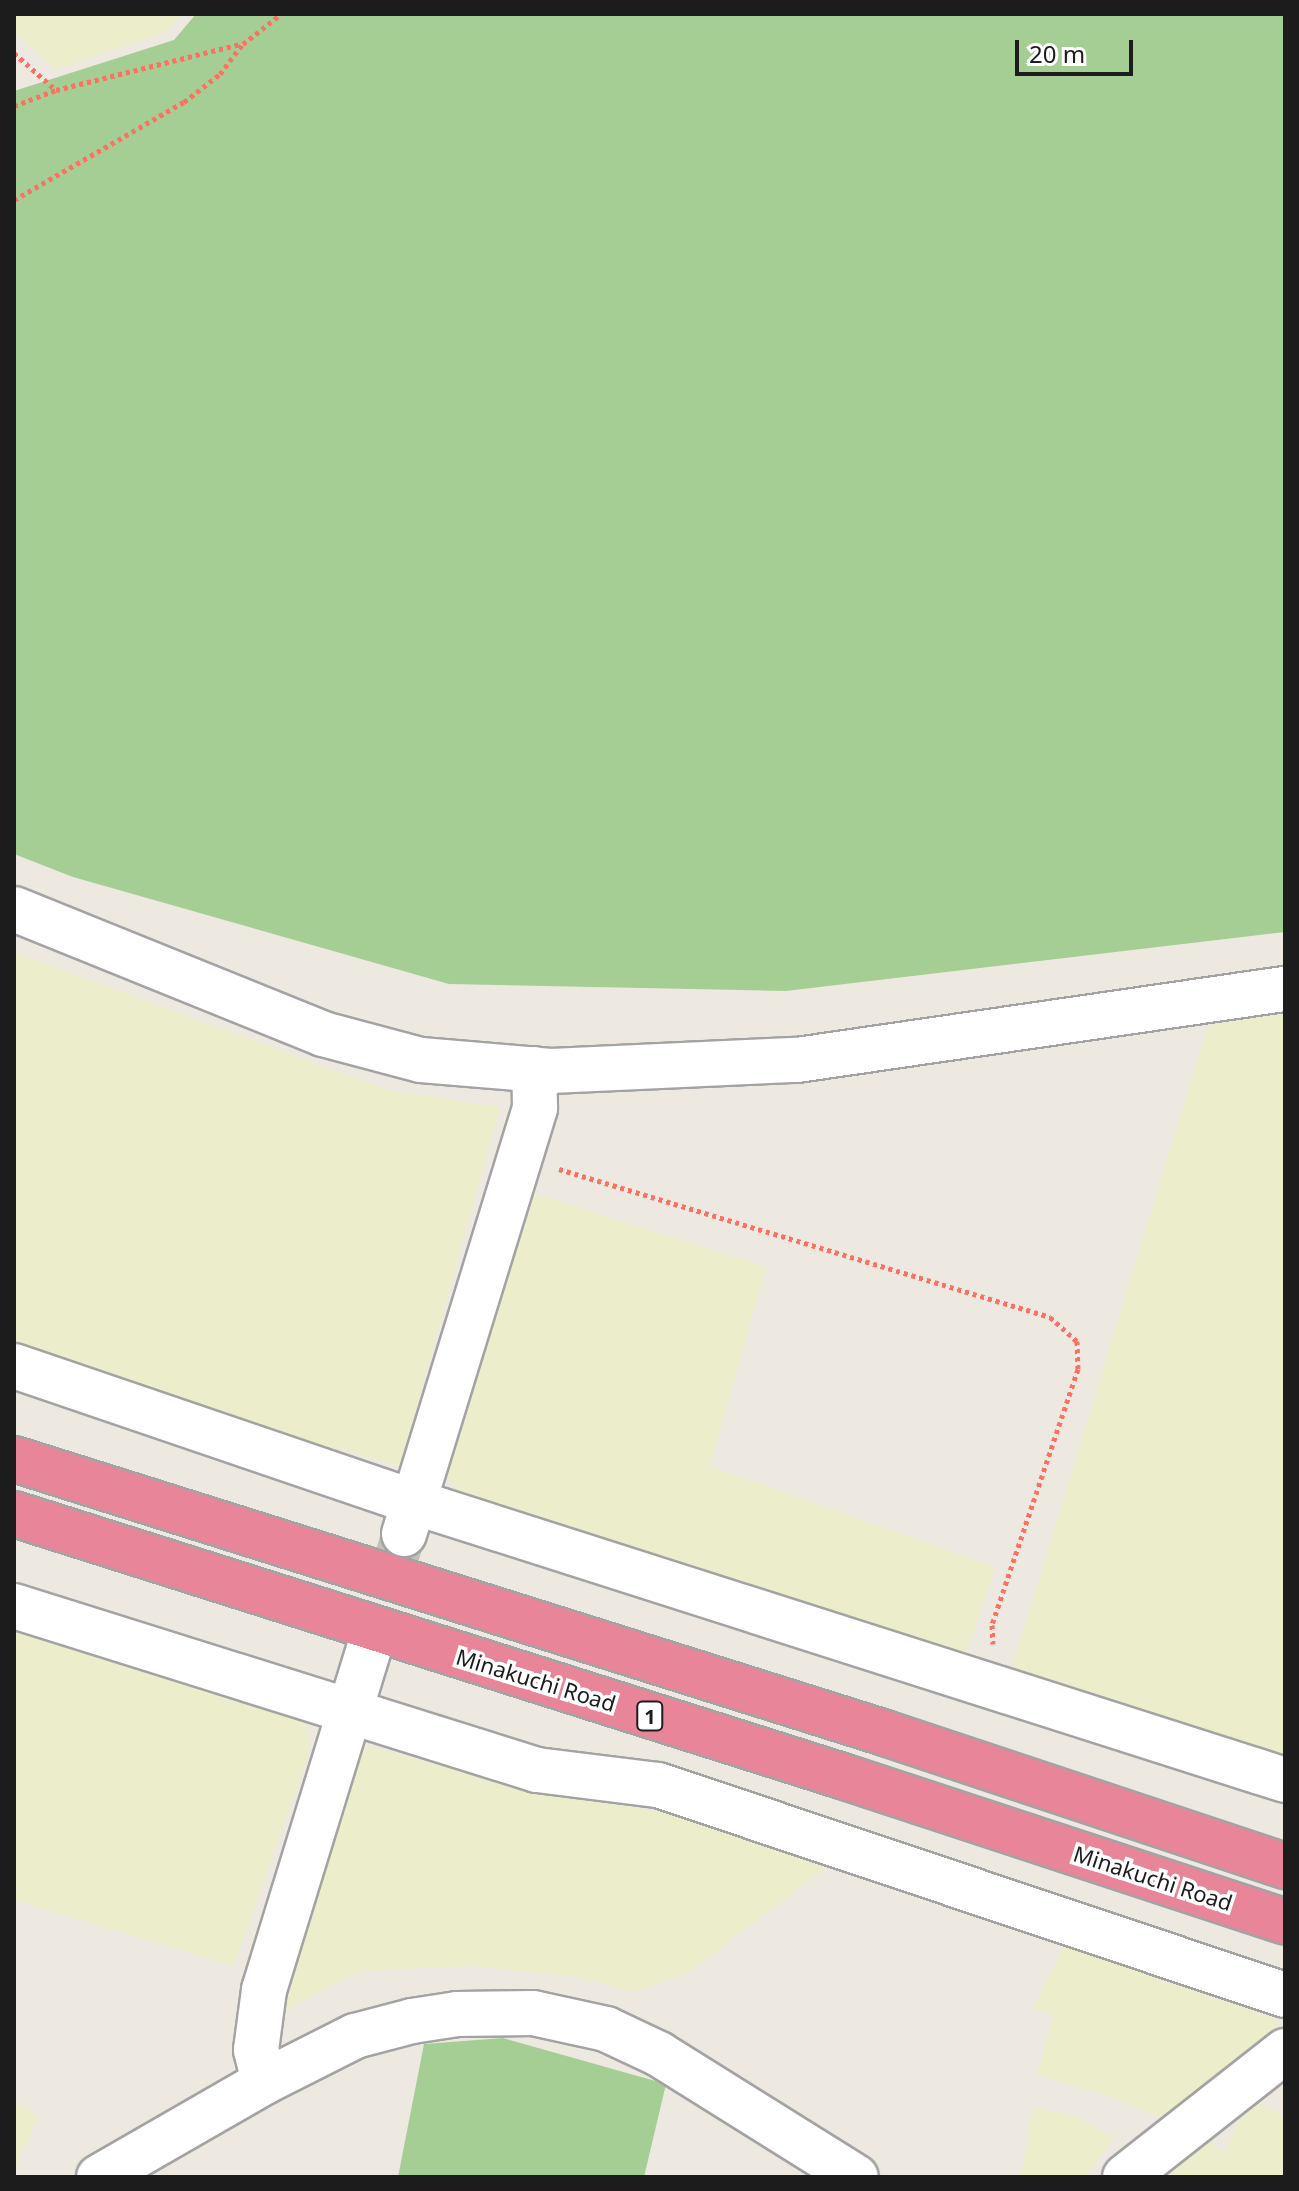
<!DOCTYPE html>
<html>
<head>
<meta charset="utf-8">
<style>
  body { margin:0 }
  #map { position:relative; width:1299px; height:2191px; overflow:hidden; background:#ede9e1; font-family:"Noto Sans",sans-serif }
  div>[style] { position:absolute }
  .farmland>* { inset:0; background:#ebedcb }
  .forest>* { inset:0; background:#a5ce94 }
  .minor-tunnel>* { height:44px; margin-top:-22px; transform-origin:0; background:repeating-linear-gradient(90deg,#c3c0ba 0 44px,transparent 0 66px) }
  .path>* { height:5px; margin-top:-2.5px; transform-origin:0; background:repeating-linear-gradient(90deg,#fd7162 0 4px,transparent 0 8px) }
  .roads { filter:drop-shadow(2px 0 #a3a3a3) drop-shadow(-2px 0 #a3a3a3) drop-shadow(0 2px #a3a3a3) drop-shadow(0 -2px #a3a3a3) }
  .minor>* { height:44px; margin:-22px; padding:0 22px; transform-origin:22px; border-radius:22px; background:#fff }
  .highway>* { height:44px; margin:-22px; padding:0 22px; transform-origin:22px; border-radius:22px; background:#e88598 }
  span { translate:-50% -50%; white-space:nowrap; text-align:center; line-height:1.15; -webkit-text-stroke:7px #fff; paint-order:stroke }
  .shield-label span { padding:2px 6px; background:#fff; border:2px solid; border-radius:6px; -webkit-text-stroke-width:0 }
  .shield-label { font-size:20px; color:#1c1c1c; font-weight:700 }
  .street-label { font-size:22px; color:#1c1c1c }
  .frame { position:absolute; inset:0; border:16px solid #1c1c1c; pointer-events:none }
  .scale { position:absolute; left:1015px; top:40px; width:118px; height:36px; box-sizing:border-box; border:4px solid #1c1c1c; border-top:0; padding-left:10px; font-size:24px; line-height:28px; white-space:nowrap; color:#1c1c1c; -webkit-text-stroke:6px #fff; paint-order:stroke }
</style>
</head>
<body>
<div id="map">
  <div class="farmland">
    <div style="clip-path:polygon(14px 14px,183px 14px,164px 33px,55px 69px,14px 33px)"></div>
    <div style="clip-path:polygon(14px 952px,391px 1091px,500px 1107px,400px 1466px,272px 1431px,14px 1348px)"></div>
    <div style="clip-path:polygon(1285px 1014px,1285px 1772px,1007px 1684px,1208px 1025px)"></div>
    <div style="clip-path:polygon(532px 1193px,766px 1267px,710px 1466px,995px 1567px,963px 1662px,459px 1492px,441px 1469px)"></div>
    <div style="clip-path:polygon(14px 1625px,305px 1715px,310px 1749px,234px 1966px,14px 1900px)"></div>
    <div style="clip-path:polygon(353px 1742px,519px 1787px,677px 1815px,831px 1864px,690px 1971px,634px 1992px,577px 1977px,472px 1966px,360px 1971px,284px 2011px,269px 2002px)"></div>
    <div style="clip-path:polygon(1070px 1934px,1278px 2003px,1275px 2042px,1173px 2123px,1112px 2097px,1037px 2075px,1053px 2016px,1033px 2007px)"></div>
    <div style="clip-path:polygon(14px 2101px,39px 2116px,14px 2170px)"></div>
    <div style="clip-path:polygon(1258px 2101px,1285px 2118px,1285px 2177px,1178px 2177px,1161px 2167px,1200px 2135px,1225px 2153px,1237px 2123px)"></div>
    <div style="clip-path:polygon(1032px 2108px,1074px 2115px,1114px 2138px,1084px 2177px,1021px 2177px)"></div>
  </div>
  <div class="forest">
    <div style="clip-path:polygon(196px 14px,1285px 14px,1285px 932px,786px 991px,449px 984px,73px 877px,14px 854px,14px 91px,174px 40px)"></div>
    <div style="clip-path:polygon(503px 2038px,666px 2084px,644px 2177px,398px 2177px,424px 2044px)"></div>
  </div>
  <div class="minor-tunnel">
    <div style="left:369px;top:1649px;width:114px;rotate:-73.2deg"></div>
  </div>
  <div class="path">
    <div style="left:14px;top:53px;width:56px;rotate:41.4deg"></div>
    <div style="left:14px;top:106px;width:45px;rotate:-20.9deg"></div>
    <div style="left:56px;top:90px;width:190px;rotate:-14deg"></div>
    <div style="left:14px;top:200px;width:196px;rotate:-30deg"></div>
    <div style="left:184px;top:102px;width:46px;rotate:-37.9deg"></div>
    <div style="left:220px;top:74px;width:38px;rotate:-53deg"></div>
    <div style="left:243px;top:44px;width:48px;rotate:-38.3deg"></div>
    <div style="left:559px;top:1169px;width:513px;rotate:16.77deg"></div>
    <div style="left:1050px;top:1317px;width:36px;rotate:42deg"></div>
    <div style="left:1077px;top:1341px;width:28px;rotate:88deg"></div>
    <div style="left:1078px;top:1369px;width:270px;rotate:108.6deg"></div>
    <div style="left:992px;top:1625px;width:19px;rotate:87deg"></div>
  </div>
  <div class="roads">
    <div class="minor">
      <div style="left:14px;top:909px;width:333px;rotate:22deg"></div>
      <div style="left:323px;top:1034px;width:101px;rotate:14.9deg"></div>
      <div style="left:421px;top:1060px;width:130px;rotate:4.8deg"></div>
      <div style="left:551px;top:1071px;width:246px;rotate:-2.6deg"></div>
      <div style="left:797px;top:1060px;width:493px;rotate:-8.3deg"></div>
      <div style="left:14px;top:1366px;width:422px;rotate:18.8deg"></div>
      <div style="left:414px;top:1502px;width:914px;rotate:17.7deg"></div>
      <div style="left:404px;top:1534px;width:446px;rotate:-72.9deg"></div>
      <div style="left:535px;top:1108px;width:39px;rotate:-91deg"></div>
      <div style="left:14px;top:1606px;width:548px;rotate:17.41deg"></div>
      <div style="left:537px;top:1770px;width:122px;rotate:7.1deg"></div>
      <div style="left:658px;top:1785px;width:661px;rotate:18.52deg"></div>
      <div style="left:264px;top:2082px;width:33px;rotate:-104deg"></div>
      <div style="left:256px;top:2050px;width:61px;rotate:-82.4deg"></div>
      <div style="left:264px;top:1990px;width:357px;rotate:-72.9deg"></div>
      <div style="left:99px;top:2177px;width:190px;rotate:-29.9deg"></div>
      <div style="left:264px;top:2082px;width:102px;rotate:-26.8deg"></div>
      <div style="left:355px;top:2036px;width:59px;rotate:-14.7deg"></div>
      <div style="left:412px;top:2021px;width:46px;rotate:-8.8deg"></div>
      <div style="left:457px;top:2014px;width:76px;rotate:-0.8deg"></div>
      <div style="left:533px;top:2013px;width:75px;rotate:12.4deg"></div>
      <div style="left:606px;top:2029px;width:59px;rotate:25.3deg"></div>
      <div style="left:659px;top:2054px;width:232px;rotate:32deg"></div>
      <div style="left:1125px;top:2177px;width:204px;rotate:-38.2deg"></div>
    </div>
    <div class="highway">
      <div style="left:14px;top:1459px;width:913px;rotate:17.46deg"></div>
      <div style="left:885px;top:1733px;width:422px;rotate:18.4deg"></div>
      <div style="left:14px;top:1514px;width:868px;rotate:17.56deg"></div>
      <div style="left:842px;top:1776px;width:466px;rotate:18.2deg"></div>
    </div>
  </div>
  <div class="shield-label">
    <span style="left:650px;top:1716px">1</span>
  </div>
  <div class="street-label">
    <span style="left:536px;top:1680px;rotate:17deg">Minakuchi Road</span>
    <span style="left:1153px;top:1878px;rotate:18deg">Minakuchi Road</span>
  </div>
  <div class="frame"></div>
  <div class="scale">20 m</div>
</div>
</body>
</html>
